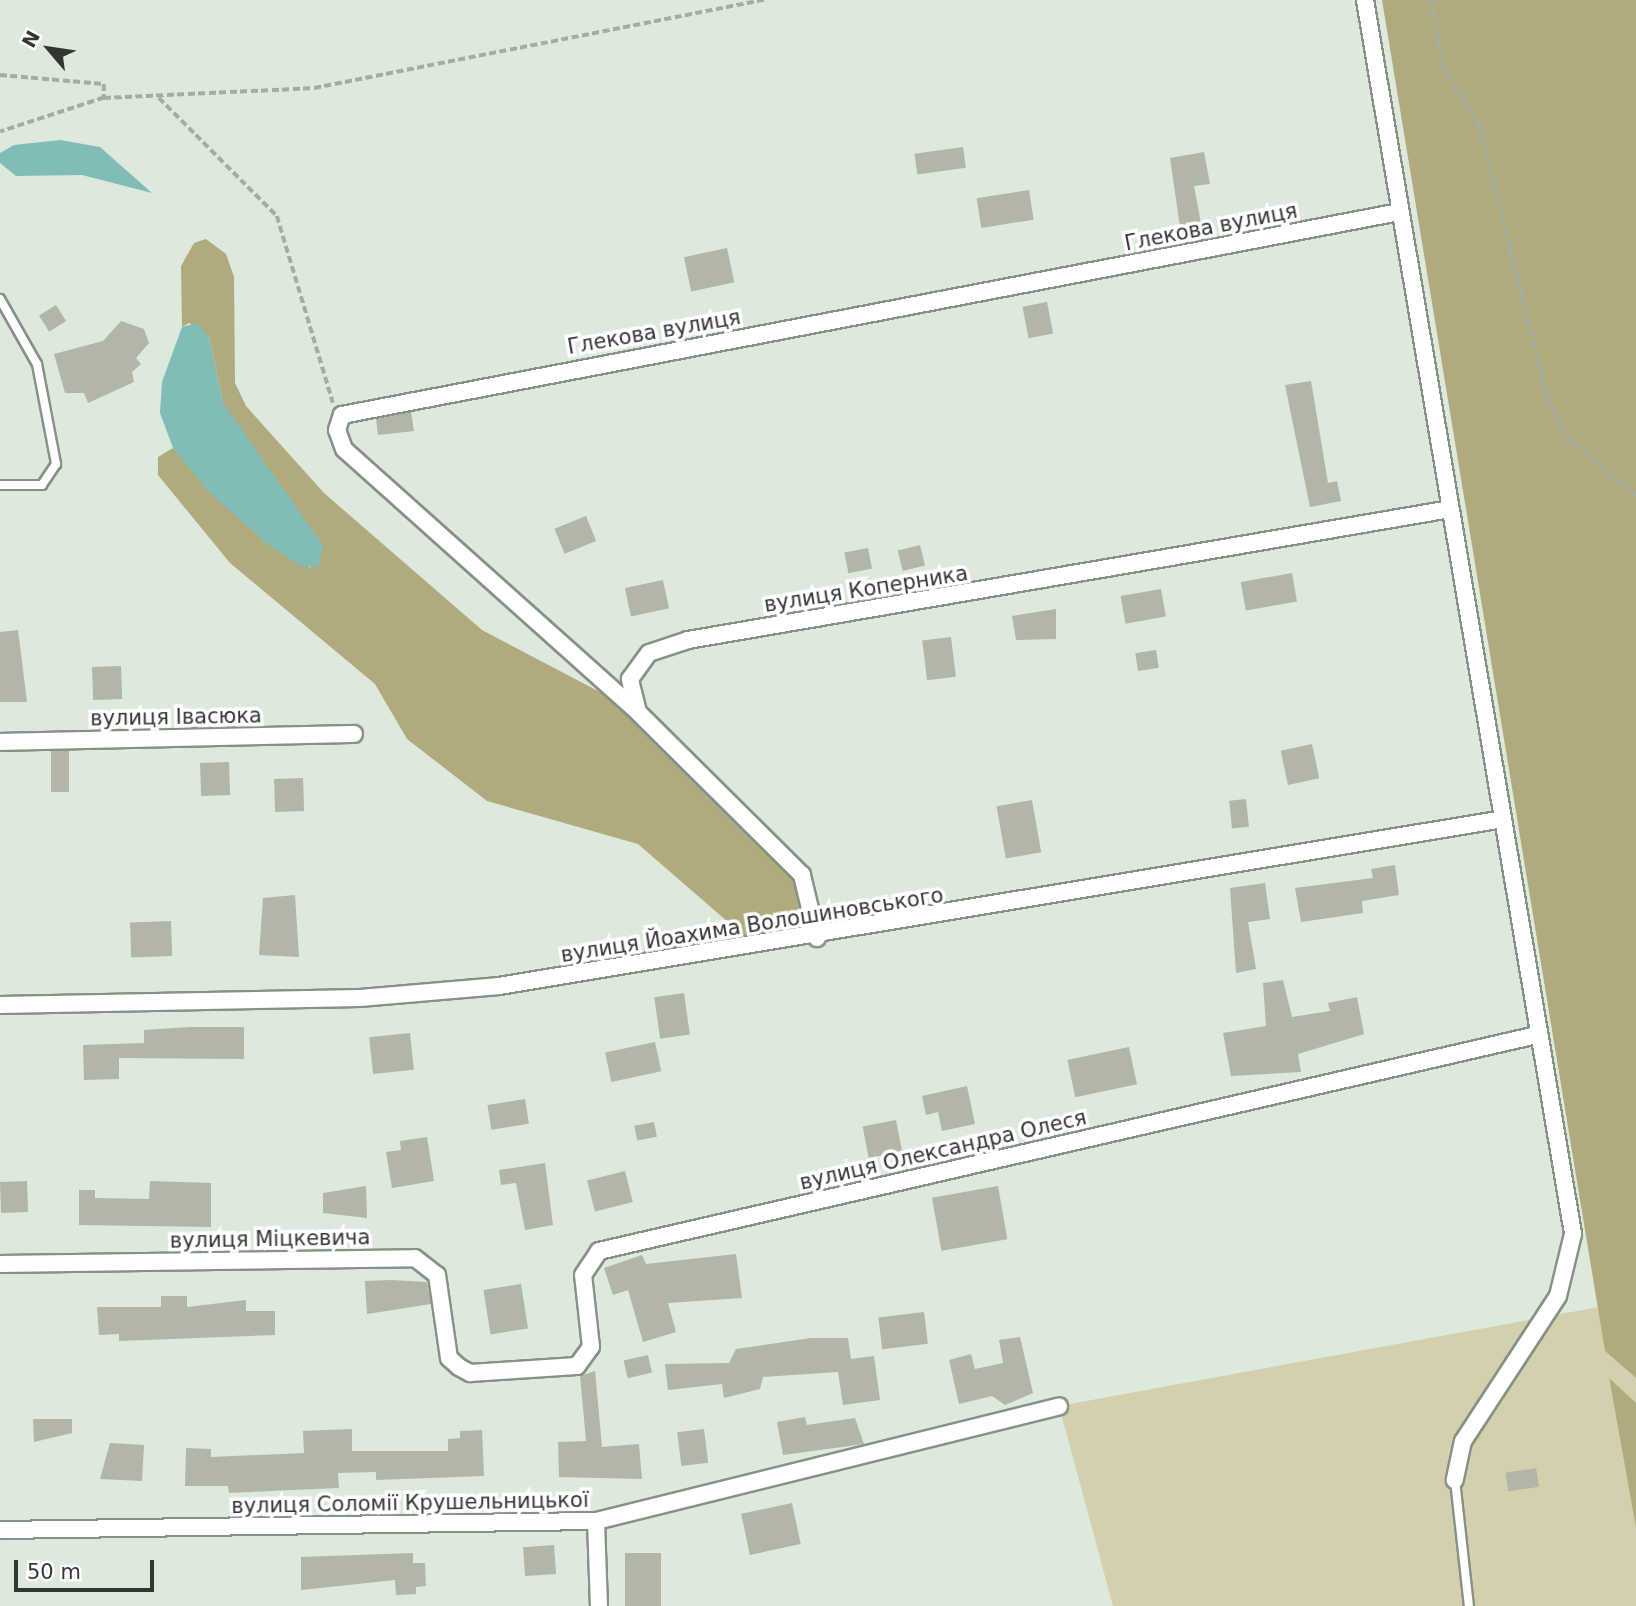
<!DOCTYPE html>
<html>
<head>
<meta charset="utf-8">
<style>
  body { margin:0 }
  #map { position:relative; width:1636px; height:1606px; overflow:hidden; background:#dce9dc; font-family:"DejaVu Sans",sans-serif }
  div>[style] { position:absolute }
  .green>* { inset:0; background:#d4d0ae }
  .forest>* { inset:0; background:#b0aa7d }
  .water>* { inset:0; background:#81bcb7 }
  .building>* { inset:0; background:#b1b6a7; transform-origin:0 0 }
  .path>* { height:3.5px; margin-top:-1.75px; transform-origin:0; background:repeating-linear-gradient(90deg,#a3aea3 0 7px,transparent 0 10.5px) }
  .roads { filter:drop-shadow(2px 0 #869286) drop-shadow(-2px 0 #869286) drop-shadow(0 2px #869286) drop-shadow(0 -2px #869286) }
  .lane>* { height:8px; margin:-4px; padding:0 4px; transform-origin:4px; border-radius:4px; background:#fff }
  .street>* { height:16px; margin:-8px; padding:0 8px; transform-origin:8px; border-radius:8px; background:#fff }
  span { translate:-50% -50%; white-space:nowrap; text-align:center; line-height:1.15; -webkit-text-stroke:7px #fff; paint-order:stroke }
  .street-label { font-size:21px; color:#323732 }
  .north { position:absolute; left:14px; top:14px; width:70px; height:70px; -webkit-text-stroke:5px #fff; paint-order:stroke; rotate:299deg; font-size:19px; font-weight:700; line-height:28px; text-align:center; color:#323732 }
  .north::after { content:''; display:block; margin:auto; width:24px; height:32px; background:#323732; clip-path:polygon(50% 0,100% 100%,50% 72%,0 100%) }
  .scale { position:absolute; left:14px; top:1560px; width:140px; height:32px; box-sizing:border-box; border:4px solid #323732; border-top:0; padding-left:9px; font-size:21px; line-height:24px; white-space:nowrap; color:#323732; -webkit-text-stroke:5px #fff; paint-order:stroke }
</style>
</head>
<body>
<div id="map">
  <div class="green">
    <div style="clip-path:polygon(1599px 1307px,1605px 1351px,1636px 1378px,1636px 1403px,1609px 1380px,1636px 1528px,1636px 1606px,1113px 1606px,1059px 1406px)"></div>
  </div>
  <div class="forest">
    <div style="clip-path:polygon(1382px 0,1636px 0,1636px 1378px,1605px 1351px)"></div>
    <div style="clip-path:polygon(206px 239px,226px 254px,234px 277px,235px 383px,246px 406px,324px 493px,482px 630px,638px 712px,802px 875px,817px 938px,758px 948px,638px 844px,487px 801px,407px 739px,375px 684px,230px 563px,158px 475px,158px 457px,173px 448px,266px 543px,311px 568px,223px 403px,209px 336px,189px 323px,182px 327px,181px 266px,194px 243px)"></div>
    <div style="clip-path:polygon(1609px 1378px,1636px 1403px,1636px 1528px)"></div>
  </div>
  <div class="water">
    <div style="clip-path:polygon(60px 140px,100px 147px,152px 193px,82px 175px,16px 176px,0 163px,0 153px,14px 145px)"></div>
    <div style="clip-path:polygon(197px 323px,209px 336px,223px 403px,323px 545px,319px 566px,302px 567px,266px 543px,207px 490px,173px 448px,160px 413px,162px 382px,182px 327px)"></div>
  </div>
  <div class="building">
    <div style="left:963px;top:147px;width:21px;height:49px;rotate:82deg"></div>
    <div style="clip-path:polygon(1204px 152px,1210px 184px,1194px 186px,1201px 223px,1180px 227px,1170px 158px)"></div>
    <div style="left:1029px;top:190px;width:30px;height:53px;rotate:81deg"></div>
    <div style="left:727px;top:248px;width:35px;height:44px;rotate:78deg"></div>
    <div style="left:1047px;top:302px;width:32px;height:25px;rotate:79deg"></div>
    <div style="left:56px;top:305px;width:19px;height:20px;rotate:58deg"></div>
    <div style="clip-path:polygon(121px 321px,144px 329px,149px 343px,136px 358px,141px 364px,132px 372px,134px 382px,88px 403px,84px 393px,65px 393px,54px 354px,103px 341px)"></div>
    <div style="clip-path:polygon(1311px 381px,1328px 483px,1337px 481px,1341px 501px,1310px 507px,1285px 385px)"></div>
    <div style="clip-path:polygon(411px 412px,414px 431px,378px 435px,376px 419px)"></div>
    <div style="left:586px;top:516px;width:27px;height:34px;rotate:68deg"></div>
    <div style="left:920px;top:545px;width:21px;height:23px;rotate:76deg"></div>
    <div style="left:868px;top:548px;width:21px;height:24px;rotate:79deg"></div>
    <div style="left:1292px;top:573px;width:29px;height:52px;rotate:80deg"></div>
    <div style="left:663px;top:580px;width:29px;height:39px;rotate:78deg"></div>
    <div style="left:1161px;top:589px;width:28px;height:41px;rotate:80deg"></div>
    <div style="clip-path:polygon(1056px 609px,1056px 639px,1016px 640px,1012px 616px)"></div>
    <div style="clip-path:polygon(18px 630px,27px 702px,0 702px,0 632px)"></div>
    <div style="left:951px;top:637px;width:40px;height:29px;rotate:83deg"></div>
    <div style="left:1156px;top:650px;width:18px;height:21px;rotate:81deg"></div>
    <div style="left:121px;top:666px;width:33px;height:29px;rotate:88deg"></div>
    <div style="left:1312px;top:744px;width:35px;height:32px;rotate:78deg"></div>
    <div style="left:51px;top:751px;width:18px;height:41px"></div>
    <div style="left:229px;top:762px;width:33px;height:29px;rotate:88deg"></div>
    <div style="left:303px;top:778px;width:33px;height:29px;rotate:88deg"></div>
    <div style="left:1246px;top:799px;width:28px;height:17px;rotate:84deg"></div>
    <div style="left:1032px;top:800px;width:53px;height:36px;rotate:80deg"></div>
    <div style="clip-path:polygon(1395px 865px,1399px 895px,1362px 901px,1363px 913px,1301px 922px,1295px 888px,1373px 878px,1371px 869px)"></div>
    <div style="clip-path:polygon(1265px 883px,1270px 919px,1248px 922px,1256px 969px,1236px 973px,1230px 888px)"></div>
    <div style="clip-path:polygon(295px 895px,299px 957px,259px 955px,263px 898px)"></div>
    <div style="left:171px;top:921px;width:35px;height:41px;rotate:88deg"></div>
    <div style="clip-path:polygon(1283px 980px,1292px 1017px,1330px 1011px,1328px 1003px,1357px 997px,1364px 1034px,1298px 1054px,1301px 1072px,1231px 1076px,1223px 1033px,1266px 1026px,1263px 983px)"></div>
    <div style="left:684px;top:993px;width:42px;height:30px;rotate:82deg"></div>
    <div style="clip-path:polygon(190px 1027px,244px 1027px,244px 1059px,119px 1058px,119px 1079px,84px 1080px,83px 1045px,144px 1043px,144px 1030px)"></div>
    <div style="left:410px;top:1033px;width:37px;height:41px;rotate:84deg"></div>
    <div style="left:655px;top:1042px;width:30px;height:51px;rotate:78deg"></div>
    <div style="left:1129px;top:1047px;width:38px;height:63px;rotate:78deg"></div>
    <div style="clip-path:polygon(967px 1086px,975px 1124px,942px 1131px,938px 1112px,926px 1115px,922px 1096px)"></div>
    <div style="left:525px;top:1099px;width:25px;height:38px;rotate:81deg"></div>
    <div style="left:896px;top:1120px;width:32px;height:34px;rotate:79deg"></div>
    <div style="left:654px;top:1122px;width:15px;height:20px;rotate:79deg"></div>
    <div style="clip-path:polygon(427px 1137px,434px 1181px,392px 1188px,386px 1152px,401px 1150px,400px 1141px)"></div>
    <div style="clip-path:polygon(545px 1163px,553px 1225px,525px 1230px,516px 1183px,501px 1185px,499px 1170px)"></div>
    <div style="left:625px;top:1171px;width:32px;height:39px;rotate:76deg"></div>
    <div style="left:27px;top:1181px;width:31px;height:27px;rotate:88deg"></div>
    <div style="clip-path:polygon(150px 1181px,211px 1183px,211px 1227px,79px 1225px,79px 1190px,95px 1190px,95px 1198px,149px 1199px)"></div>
    <div style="clip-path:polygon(366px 1186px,367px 1218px,323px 1213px,323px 1193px)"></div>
    <div style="left:998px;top:1186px;width:54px;height:67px;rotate:80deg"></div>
    <div style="clip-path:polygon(736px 1254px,742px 1298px,668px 1303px,676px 1332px,643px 1342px,628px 1290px,613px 1295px,604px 1268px,642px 1255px,646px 1264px)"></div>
    <div style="clip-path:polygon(391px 1280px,427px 1282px,431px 1304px,367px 1314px,365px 1281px)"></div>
    <div style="left:521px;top:1284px;width:45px;height:38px;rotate:81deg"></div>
    <div style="clip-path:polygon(161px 1296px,187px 1296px,187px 1307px,246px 1300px,246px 1311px,275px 1311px,275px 1335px,119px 1341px,119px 1334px,99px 1335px,97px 1307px,161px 1307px)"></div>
    <div style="left:924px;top:1312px;width:32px;height:46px;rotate:83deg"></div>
    <div style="clip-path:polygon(1020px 1337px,1033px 1393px,1005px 1405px,992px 1396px,959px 1404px,949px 1360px,971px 1354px,975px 1369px,1003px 1363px,999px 1340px)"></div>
    <div style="clip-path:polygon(811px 1338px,848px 1338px,851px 1359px,874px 1356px,880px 1400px,843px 1405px,838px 1372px,763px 1377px,760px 1389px,724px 1398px,722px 1384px,668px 1390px,665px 1364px,729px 1363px,736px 1349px)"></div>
    <div style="left:648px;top:1355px;width:18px;height:25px;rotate:77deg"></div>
    <div style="clip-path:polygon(595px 1371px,602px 1447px,639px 1444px,642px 1479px,559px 1477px,558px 1442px,586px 1441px,580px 1376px)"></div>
    <div style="clip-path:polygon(805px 1417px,807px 1425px,855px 1418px,864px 1444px,783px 1455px,777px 1422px)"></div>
    <div style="clip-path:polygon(33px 1419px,72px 1419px,72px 1433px,34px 1442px)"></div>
    <div style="clip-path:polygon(352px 1429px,352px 1451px,448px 1451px,448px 1439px,460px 1438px,460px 1431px,482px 1430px,484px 1476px,376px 1480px,376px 1472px,338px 1473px,339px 1488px,229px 1493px,228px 1486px,185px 1486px,186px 1448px,211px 1449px,211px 1457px,304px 1453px,303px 1431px)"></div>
    <div style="left:704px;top:1429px;width:34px;height:27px;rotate:83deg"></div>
    <div style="clip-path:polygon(110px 1443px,144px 1445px,142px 1481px,100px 1479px)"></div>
    <div style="left:1536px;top:1468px;width:19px;height:31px;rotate:81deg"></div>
    <div style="left:792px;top:1503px;width:42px;height:52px;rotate:78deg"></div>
    <div style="left:554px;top:1545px;width:29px;height:31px;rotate:86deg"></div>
    <div style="clip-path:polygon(413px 1553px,413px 1563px,425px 1563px,426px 1586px,416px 1587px,416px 1594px,396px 1595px,395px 1580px,301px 1590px,301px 1557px)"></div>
    <div style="left:625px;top:1553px;width:36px;height:53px"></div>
  </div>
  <div class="path">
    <div style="left:1432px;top:0;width:67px;rotate:80.5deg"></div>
    <div style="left:1443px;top:66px;width:70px;rotate:58.3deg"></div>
    <div style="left:1480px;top:126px;width:279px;rotate:76.1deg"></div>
    <div style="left:1547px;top:397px;width:46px;rotate:62.9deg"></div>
    <div style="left:1568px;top:438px;width:89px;rotate:40.5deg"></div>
    <div style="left:0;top:75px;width:104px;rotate:4.9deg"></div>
    <div style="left:104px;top:84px;width:14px;rotate:90deg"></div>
    <div style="left:104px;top:98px;width:109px;rotate:161.9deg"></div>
    <div style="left:104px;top:98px;width:210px;rotate:-2.7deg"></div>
    <div style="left:314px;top:88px;width:459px;rotate:-11.1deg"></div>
    <div style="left:159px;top:98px;width:167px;rotate:45deg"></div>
    <div style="left:277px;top:216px;width:195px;rotate:73.3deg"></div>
  </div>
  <div class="roads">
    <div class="lane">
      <div style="left:0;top:299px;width:75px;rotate:60.4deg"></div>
      <div style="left:37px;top:364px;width:102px;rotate:79.2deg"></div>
      <div style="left:56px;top:464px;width:25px;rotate:124deg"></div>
      <div style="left:42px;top:485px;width:42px;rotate:180deg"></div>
      <div style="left:1455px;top:1480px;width:127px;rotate:83.7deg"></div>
    </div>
    <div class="street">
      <div style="left:1365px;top:0;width:1251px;rotate:80.43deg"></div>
      <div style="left:1573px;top:1234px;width:64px;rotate:103.6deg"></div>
      <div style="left:1558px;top:1296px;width:173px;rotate:123.2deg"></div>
      <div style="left:1463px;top:1441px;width:40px;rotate:102deg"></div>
      <div style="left:638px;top:712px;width:394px;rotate:-138.2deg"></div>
      <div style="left:344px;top:449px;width:20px;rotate:-110deg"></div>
      <div style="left:337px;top:430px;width:16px;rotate:-72deg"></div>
      <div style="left:342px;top:415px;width:1076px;rotate:-10.87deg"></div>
      <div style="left:0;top:742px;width:354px;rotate:-1.3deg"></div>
      <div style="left:817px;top:938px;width:65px;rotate:-103.4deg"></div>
      <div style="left:802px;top:875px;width:231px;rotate:-135.2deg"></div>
      <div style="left:638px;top:712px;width:34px;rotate:-104deg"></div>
      <div style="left:630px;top:679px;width:32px;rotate:-54deg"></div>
      <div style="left:649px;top:653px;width:41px;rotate:-18.4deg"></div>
      <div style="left:688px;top:640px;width:773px;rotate:-9.75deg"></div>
      <div style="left:0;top:1005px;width:360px;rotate:-1.1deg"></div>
      <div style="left:360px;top:998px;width:140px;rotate:-4.9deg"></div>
      <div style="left:499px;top:986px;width:1018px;rotate:-9.44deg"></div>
      <div style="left:0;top:1264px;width:415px;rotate:-0.8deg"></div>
      <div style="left:415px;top:1258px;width:28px;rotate:38deg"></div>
      <div style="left:437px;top:1275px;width:84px;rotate:81.8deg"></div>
      <div style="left:449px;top:1358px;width:13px;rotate:42deg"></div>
      <div style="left:459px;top:1367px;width:13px;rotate:29deg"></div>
      <div style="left:470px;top:1373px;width:107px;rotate:-3.7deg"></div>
      <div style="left:577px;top:1366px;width:24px;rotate:-54deg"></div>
      <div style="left:591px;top:1347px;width:72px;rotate:-96.3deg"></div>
      <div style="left:583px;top:1275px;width:29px;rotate:-56deg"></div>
      <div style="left:599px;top:1251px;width:963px;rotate:-12.97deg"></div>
      <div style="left:596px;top:1521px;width:85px;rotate:88deg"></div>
      <div style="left:0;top:1530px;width:596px;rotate:-0.87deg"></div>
      <div style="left:596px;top:1521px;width:477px;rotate:-13.9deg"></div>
    </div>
  </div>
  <div class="street-label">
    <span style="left:1211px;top:227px;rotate:-11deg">Глекова вулиця</span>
    <span style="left:654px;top:332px;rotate:-10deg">Глекова вулиця</span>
    <span style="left:866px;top:589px;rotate:-9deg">вулиця Коперника</span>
    <span style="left:176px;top:717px;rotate:-1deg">вулиця Івасюка</span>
    <span style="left:752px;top:925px;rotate:-9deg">вулиця Йоахима Волошиновського</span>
    <span style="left:943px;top:1150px;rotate:-13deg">вулиця Олександра Олеся</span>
    <span style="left:270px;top:1239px;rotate:-1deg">вулиця Міцкевича</span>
    <span style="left:410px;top:1503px;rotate:-1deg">вулиця Соломії Крушельницької</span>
  </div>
  <div class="north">N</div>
  <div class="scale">50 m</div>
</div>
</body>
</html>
